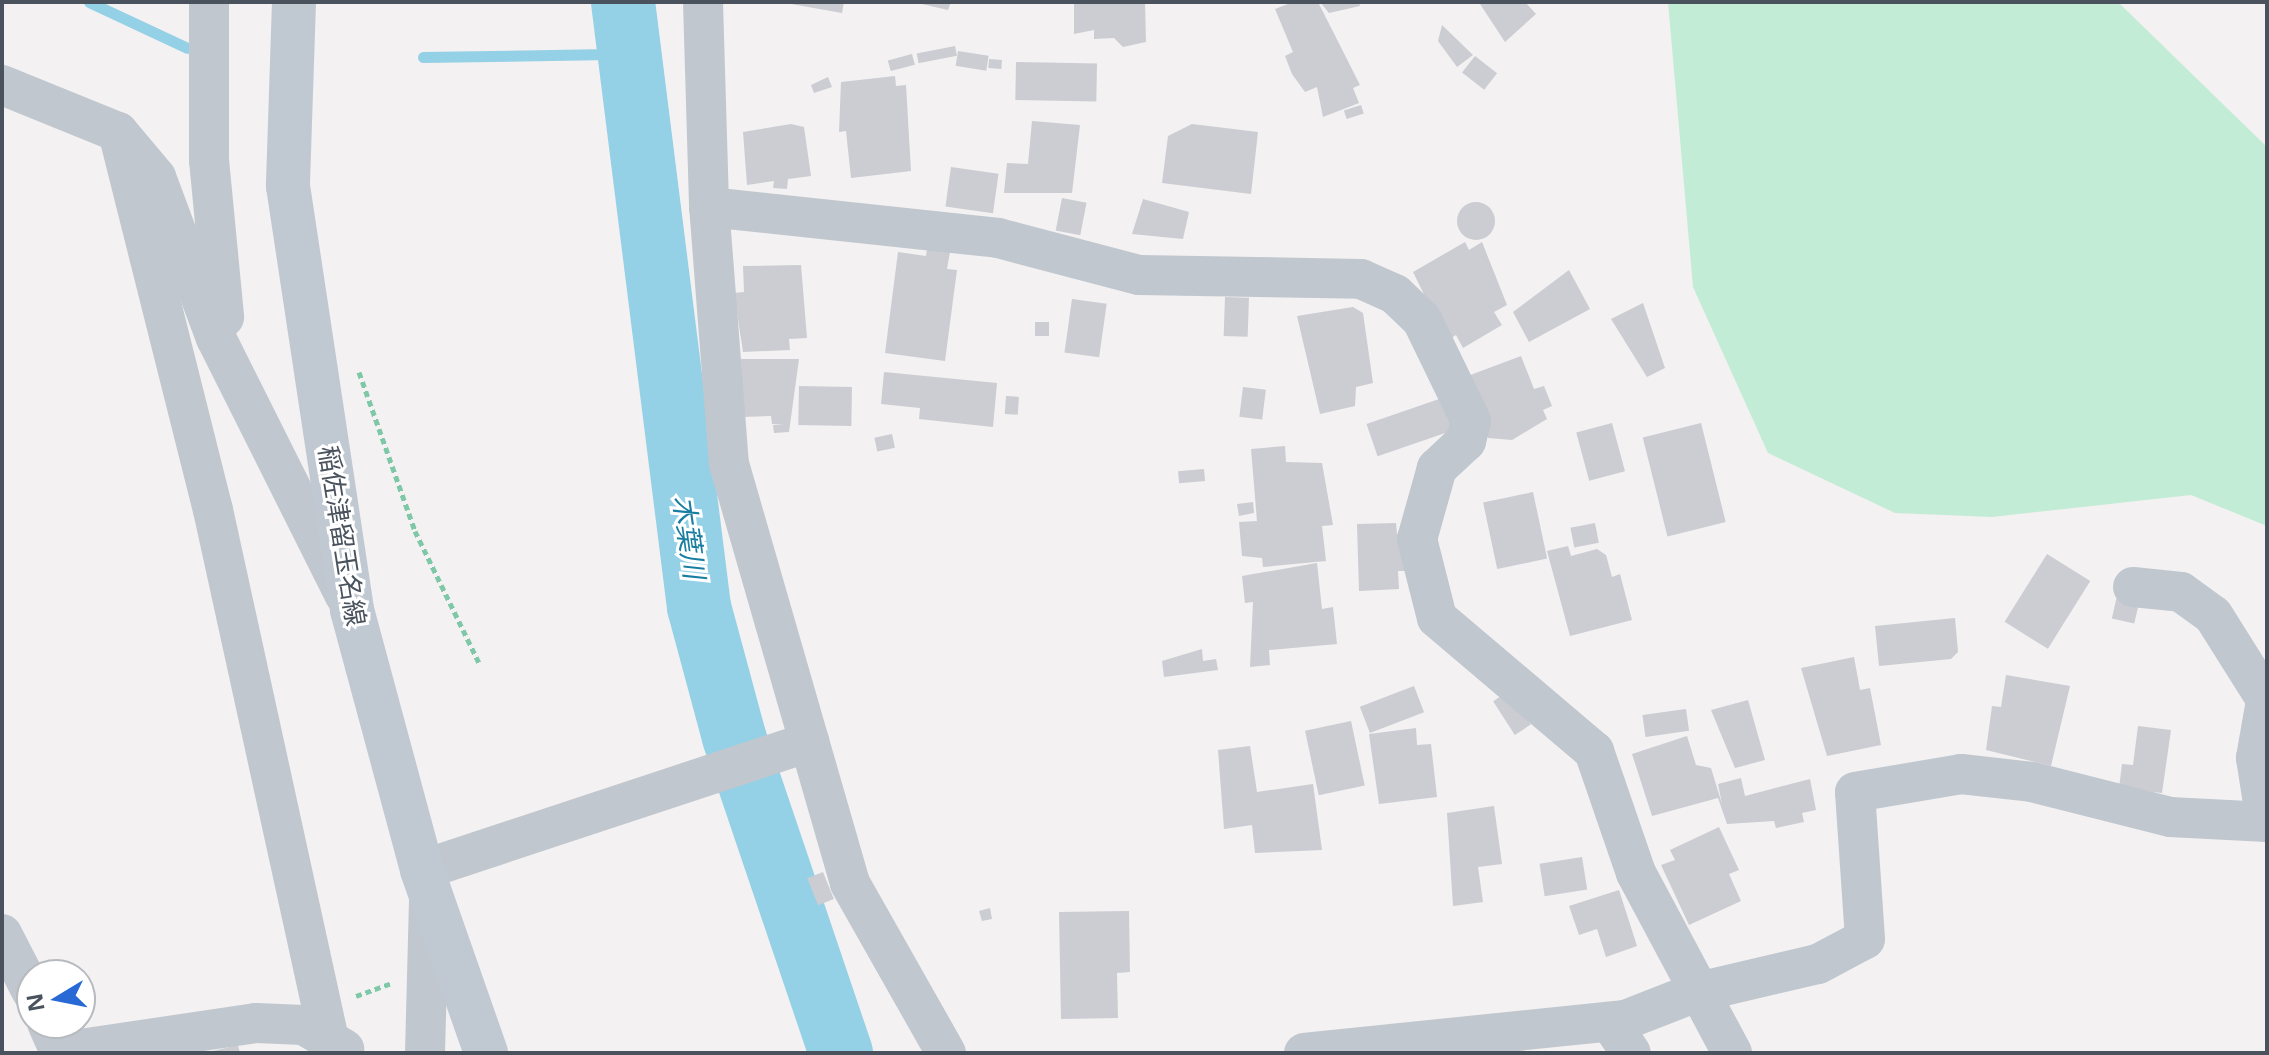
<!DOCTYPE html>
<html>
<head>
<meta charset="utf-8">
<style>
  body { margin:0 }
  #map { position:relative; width:2269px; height:1055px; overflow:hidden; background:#f3f1f1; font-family:"Noto Sans","Noto Sans JP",sans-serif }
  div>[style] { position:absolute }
  .green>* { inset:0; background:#c3ecd6 }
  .stream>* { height:11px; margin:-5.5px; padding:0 5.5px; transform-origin:5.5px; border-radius:5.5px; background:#94d0e6 }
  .river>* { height:64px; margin:-32px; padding:0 32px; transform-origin:32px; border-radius:32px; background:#94d0e6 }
  .building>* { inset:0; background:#cbcdd3; transform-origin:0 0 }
  .round { border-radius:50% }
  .path>* { height:5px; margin-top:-2.5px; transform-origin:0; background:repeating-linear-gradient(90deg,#7ec8a8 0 6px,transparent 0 10px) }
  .street>* { height:40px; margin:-20px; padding:0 20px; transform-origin:20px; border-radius:20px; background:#c0c7ce }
  .secondary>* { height:44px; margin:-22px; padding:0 22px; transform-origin:22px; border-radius:22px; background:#c0c8d2 }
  span { translate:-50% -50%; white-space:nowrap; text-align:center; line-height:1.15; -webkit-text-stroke:6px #fff; paint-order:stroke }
  .street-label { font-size:26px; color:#4a535d }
  .water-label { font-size:28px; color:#187da1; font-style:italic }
  .frame { position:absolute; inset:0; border:4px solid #4a535d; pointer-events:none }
  .north { position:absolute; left:16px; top:959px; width:80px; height:80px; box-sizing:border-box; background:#fff; border:2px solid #b7babe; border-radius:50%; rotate:260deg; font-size:22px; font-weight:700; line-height:32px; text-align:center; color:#4a535d }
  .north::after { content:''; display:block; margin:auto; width:28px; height:36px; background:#2869d6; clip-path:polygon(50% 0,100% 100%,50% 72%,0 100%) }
</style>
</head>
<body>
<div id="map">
  <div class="green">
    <div style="clip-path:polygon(1668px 2px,2118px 2px,2267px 147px,2267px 526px,2191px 495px,1992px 517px,1895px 513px,1768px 453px,1693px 287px)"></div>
  </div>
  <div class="stream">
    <div style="left:89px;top:2px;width:108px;rotate:25.1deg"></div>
    <div style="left:423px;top:57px;width:202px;rotate:-0.9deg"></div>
  </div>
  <div class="river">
    <div style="left:623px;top:2px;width:610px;rotate:82.84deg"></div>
    <div style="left:699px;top:607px;width:135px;rotate:74.9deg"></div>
    <div style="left:734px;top:737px;width:334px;rotate:71.3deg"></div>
  </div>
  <div class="building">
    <div style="clip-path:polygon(780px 2px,844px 2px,842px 13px)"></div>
    <div style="clip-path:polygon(913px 2px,951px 2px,948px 10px)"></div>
    <div style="clip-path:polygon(1074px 2px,1145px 2px,1146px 42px,1123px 47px,1114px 38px,1094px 39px,1094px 30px,1074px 34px)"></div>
    <div style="clip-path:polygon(1293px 2px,1318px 2px,1360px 85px,1353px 88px,1359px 103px,1323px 117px,1317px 87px,1305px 92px,1292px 74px,1285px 56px,1293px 52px,1275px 9px)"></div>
    <div style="clip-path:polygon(1320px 2px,1359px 2px,1360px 6px,1329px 13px)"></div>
    <div style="clip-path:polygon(1525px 2px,1536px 14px,1505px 42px,1480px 4px)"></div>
    <div style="clip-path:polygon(1442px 25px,1473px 55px,1457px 67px,1438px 41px)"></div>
    <div style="left:955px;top:46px;width:10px;height:39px;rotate:79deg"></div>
    <div style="left:958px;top:51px;width:31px;height:15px;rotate:9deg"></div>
    <div style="left:912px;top:54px;width:11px;height:25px;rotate:75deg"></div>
    <div style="left:1475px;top:56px;width:28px;height:21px;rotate:38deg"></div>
    <div style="left:989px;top:59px;width:13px;height:9px;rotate:4deg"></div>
    <div style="left:1016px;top:62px;width:81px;height:38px;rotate:1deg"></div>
    <div style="clip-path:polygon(895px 76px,896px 86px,906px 85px,911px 171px,851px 178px,846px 131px,839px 132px,841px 82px)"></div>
    <div style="clip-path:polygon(828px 77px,832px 87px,814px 93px,811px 85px)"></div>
    <div style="left:1361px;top:105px;width:9px;height:18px;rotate:72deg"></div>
    <div style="clip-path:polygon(1032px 121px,1080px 125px,1072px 193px,1004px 193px,1007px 163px,1028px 164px)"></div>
    <div style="clip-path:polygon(791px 124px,804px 127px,811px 176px,788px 179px,787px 189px,773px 188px,774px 181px,747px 185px,743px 132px)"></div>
    <div style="clip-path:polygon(1192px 124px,1258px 132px,1251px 194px,1162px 183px,1168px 136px)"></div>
    <div style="left:951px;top:167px;width:48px;height:40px;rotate:8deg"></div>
    <div style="left:1062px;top:198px;width:25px;height:33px;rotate:11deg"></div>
    <div style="clip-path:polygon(1143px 199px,1189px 212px,1183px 239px,1132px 234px)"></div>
    <div class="round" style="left:1457px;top:202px;width:38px;height:38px"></div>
    <div style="clip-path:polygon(1465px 242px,1469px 250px,1482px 242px,1507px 305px,1494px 312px,1502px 325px,1463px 348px,1456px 335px,1447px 341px,1413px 272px)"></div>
    <div style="clip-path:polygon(927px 249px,950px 252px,947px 269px,957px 270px,945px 361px,885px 353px,898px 252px,926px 256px)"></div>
    <div style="clip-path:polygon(801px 265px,807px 338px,789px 339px,790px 350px,743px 352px,734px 293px,744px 292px,743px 266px)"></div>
    <div style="clip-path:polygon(1569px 270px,1590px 309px,1529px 342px,1513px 312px)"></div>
    <div style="left:1225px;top:297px;width:24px;height:39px;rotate:2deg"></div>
    <div style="left:1072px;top:299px;width:35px;height:54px;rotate:8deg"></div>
    <div style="clip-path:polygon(1643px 303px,1665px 368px,1647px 377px,1611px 319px)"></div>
    <div style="clip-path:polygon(1353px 307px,1363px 313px,1373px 383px,1356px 387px,1355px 406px,1320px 414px,1297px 316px)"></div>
    <div style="left:1035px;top:322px;width:14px;height:14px"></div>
    <div style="clip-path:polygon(1521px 356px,1534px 389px,1544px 386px,1552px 406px,1543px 410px,1547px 419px,1512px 440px,1488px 438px,1465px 377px)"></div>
    <div style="clip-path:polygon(741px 359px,799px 359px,789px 432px,774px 433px,773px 425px,784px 424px,772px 424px,771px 416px,742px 417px)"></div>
    <div style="clip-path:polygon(884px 372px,997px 383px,993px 427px,919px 419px,920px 408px,881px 404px)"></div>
    <div style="left:799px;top:386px;width:53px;height:39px;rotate:1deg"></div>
    <div style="left:1243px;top:387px;width:23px;height:30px;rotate:7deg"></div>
    <div style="left:1006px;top:396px;width:13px;height:18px;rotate:4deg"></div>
    <div style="left:1445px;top:397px;width:34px;height:83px;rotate:71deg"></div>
    <div style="left:1612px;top:423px;width:50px;height:37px;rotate:75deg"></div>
    <div style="left:1701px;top:423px;width:102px;height:60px;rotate:76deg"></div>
    <div style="left:892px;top:434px;width:14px;height:18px;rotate:78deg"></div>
    <div style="clip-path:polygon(1285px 446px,1286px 462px,1322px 463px,1333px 525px,1322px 526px,1326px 561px,1263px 567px,1262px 558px,1242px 556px,1239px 522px,1257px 521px,1251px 449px)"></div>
    <div style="left:1204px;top:469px;width:12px;height:26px;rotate:85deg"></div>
    <div style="left:1533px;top:492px;width:68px;height:51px;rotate:78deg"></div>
    <div style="clip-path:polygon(1253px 502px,1254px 513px,1239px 516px,1237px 504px)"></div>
    <div style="clip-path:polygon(1396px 523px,1397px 534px,1411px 534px,1412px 571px,1398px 571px,1399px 589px,1359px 591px,1357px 524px)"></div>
    <div style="left:1595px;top:523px;width:20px;height:25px;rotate:79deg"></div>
    <div style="clip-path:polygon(1568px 546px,1571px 556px,1597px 549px,1606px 555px,1612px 577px,1620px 574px,1632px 620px,1570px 636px,1547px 551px)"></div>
    <div style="left:2047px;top:554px;width:51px;height:80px;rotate:32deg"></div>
    <div style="clip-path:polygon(1317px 563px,1322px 609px,1333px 607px,1337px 644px,1269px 650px,1270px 665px,1250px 667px,1253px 602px,1245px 603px,1242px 576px)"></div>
    <div style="left:2117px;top:596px;width:23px;height:23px;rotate:13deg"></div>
    <div style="clip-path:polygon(1955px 618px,1958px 652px,1951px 659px,1879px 666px,1875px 626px)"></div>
    <div style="clip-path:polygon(1202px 649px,1203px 661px,1216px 659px,1218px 670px,1164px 677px,1162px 661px)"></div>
    <div style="clip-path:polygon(1854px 657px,1860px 690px,1870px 688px,1881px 745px,1827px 756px,1801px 668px)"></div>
    <div style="clip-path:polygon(2006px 675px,2070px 686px,2051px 766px,1986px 750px,1992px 706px,2001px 707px)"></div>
    <div style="left:1414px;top:686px;width:28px;height:58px;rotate:69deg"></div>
    <div style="left:1509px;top:691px;width:40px;height:19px;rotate:57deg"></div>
    <div style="clip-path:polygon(1748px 700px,1765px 760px,1735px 768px,1711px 710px)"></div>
    <div style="left:1686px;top:709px;width:22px;height:44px;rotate:82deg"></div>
    <div style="left:1351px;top:721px;width:66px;height:47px;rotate:78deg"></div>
    <div style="clip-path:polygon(2138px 726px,2171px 730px,2162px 793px,2119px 788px,2122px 764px,2133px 765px)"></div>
    <div style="clip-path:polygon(1416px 728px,1417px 745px,1431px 744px,1437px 797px,1379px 804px,1369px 734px)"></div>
    <div style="clip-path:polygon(1687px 736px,1696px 765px,1711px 768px,1722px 804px,1718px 784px,1741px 778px,1745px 796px,1810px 779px,1816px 810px,1802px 813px,1804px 822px,1776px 828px,1774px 821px,1727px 824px,1718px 798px,1652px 816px,1632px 754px)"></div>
    <div style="clip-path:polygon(1250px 746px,1257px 792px,1313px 784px,1322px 850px,1255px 853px,1252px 825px,1224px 829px,1218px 750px)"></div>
    <div style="clip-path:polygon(1494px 806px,1502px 864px,1478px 867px,1483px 902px,1453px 906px,1447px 813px)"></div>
    <div style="clip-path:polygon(1719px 827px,1739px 870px,1729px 874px,1741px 901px,1689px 925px,1661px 865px,1675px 860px,1670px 850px)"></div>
    <div style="left:1582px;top:857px;width:33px;height:43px;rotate:81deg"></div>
    <div style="left:823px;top:872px;width:29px;height:17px;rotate:68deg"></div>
    <div style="clip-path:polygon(1619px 890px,1637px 946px,1606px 957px,1597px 929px,1579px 935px,1569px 906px)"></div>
    <div style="clip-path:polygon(990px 908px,992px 919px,982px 921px,979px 911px)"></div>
    <div style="clip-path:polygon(1129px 911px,1130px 972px,1117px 973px,1118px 1018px,1061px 1019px,1059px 912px)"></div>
    <div style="clip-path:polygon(238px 1045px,240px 1053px,209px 1053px,209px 1052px)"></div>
  </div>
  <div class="path">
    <div style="left:359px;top:372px;width:169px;rotate:70.6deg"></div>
    <div style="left:415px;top:531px;width:147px;rotate:64.1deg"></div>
    <div style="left:356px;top:996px;width:38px;rotate:-20deg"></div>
  </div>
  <div class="street">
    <div style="left:209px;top:2px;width:158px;rotate:90deg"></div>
    <div style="left:209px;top:160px;width:158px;rotate:84.5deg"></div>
    <div style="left:703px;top:2px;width:205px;rotate:88.3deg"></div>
    <div style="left:2px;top:85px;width:125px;rotate:22.1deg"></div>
    <div style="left:118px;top:132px;width:59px;rotate:49.8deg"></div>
    <div style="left:156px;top:177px;width:172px;rotate:69.6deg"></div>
    <div style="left:216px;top:338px;width:288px;rotate:63.4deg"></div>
    <div style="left:118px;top:132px;width:390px;rotate:75.9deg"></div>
    <div style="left:213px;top:510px;width:543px;rotate:77.65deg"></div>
    <div style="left:2133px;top:587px;width:48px;rotate:5.9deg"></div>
    <div style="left:2181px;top:592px;width:39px;rotate:36deg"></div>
    <div style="left:2213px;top:615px;width:99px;rotate:57.8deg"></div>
    <div style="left:2266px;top:822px;width:65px;rotate:-98.9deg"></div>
    <div style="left:2256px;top:758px;width:64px;rotate:-80.1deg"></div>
    <div style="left:422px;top:870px;width:408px;rotate:-18.3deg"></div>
    <div style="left:2px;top:934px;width:65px;rotate:62.7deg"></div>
    <div style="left:1610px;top:1022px;width:37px;rotate:56deg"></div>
    <div style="left:47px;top:1023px;width:32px;rotate:66deg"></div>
    <div style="left:60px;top:1052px;width:198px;rotate:-8.4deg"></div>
    <div style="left:256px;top:1023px;width:48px;rotate:2.4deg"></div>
    <div style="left:304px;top:1025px;width:47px;rotate:31deg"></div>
    <div style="left:425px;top:1053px;width:156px;rotate:-88.5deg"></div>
    <div style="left:946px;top:1053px;width:195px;rotate:-119.5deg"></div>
    <div style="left:850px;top:883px;width:435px;rotate:-106.1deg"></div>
    <div style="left:729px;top:465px;width:259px;rotate:-94.4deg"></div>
    <div style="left:709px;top:207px;width:291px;rotate:6.1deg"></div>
    <div style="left:998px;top:238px;width:146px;rotate:14.7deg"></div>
    <div style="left:1139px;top:275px;width:222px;rotate:1deg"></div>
    <div style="left:1361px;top:279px;width:37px;rotate:24deg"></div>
    <div style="left:1395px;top:294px;width:37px;rotate:44deg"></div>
    <div style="left:1422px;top:320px;width:112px;rotate:64.1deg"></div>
    <div style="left:1471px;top:421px;width:21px;rotate:104deg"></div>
    <div style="left:1466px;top:441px;width:40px;rotate:137deg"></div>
    <div style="left:1437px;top:468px;width:74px;rotate:105.7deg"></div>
    <div style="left:1417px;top:539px;width:81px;rotate:75.8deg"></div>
    <div style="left:1437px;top:618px;width:206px;rotate:40.3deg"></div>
    <div style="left:1594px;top:751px;width:129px;rotate:71deg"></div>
    <div style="left:1636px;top:873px;width:204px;rotate:61.9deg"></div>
    <div style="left:1304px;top:1053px;width:323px;rotate:-5.9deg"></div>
    <div style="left:1625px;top:1020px;width:74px;rotate:-21.4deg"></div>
    <div style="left:1694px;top:993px;width:127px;rotate:-13.2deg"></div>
    <div style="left:1818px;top:964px;width:53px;rotate:-28deg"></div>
    <div style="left:1865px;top:939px;width:147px;rotate:-93.9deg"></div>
    <div style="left:1855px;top:792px;width:108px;rotate:-9.6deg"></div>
    <div style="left:1961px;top:774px;width:71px;rotate:6.4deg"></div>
    <div style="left:2032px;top:782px;width:142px;rotate:14.2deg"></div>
    <div style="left:2170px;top:817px;width:97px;rotate:3deg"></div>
  </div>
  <div class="secondary">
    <div style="left:294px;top:2px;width:184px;rotate:91.9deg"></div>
    <div style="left:288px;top:186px;width:429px;rotate:81.4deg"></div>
    <div style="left:352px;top:610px;width:269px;rotate:74.9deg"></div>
    <div style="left:422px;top:870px;width:194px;rotate:70.7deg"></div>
  </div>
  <div class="street-label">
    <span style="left:342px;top:536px;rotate:81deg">稲佐津留玉名線</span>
  </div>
  <div class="water-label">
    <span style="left:690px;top:537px;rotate:82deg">木葉川</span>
  </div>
  <div class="frame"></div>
  <div class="north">N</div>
</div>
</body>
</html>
